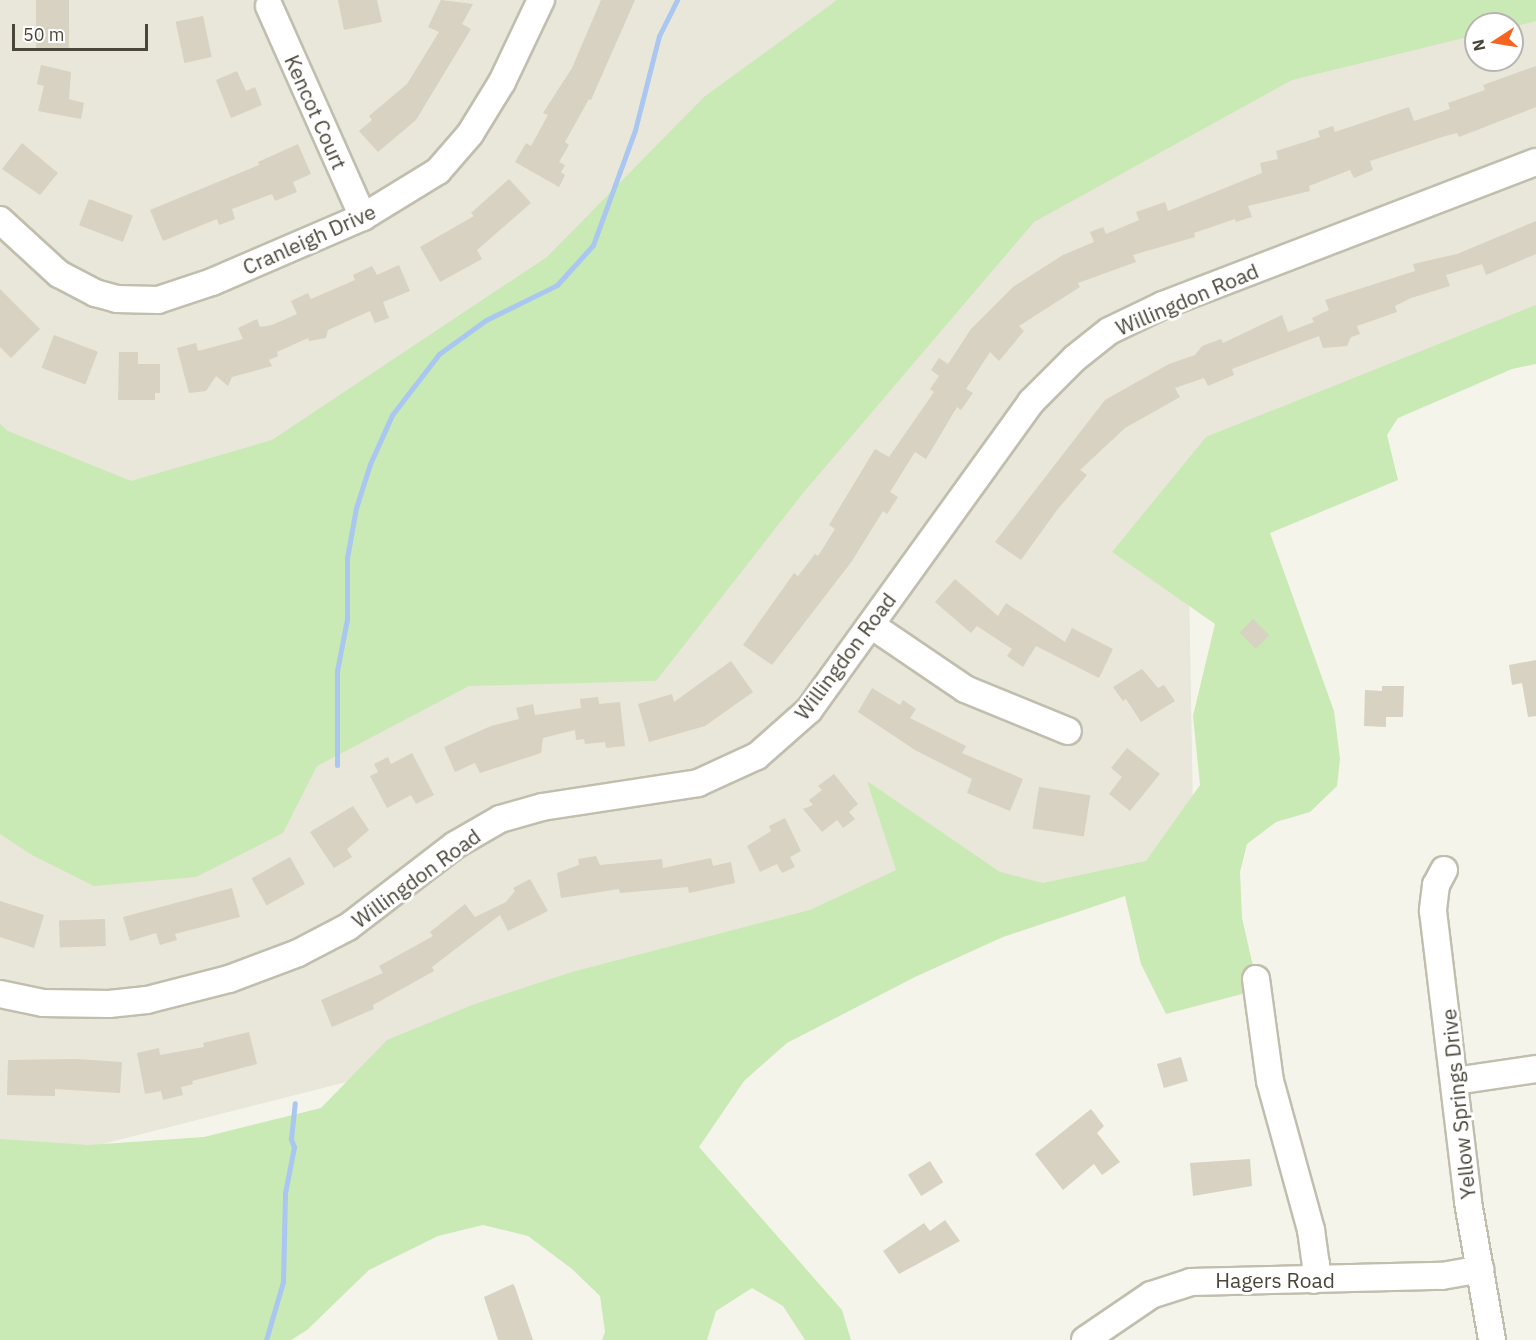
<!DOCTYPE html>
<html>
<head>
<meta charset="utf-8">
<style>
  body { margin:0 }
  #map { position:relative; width:1536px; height:1340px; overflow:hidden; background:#f5f4eb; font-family:"IBM Plex Sans",sans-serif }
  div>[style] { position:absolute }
  .residential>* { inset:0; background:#e9e7d9 }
  .green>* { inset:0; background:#c9e9b5 }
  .stream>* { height:5px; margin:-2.5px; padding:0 2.5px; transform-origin:2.5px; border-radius:2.5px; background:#a9c7f0 }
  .building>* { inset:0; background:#d7d2c1; transform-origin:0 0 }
  .roads { filter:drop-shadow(2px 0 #c1beae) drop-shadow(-2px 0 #c1beae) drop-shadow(0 2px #c1beae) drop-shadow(0 -2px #c1beae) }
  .minor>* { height:26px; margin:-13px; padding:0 13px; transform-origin:13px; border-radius:13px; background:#fff }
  span { translate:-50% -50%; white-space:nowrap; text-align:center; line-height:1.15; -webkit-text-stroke:6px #fff; paint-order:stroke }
  .street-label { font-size:21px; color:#4a4639 }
  .north { position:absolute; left:1464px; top:12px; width:60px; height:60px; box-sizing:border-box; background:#fff; border:2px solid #b7b5b0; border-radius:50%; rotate:258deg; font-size:16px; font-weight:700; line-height:24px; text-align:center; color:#4a4639 }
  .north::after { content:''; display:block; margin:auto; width:21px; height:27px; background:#f76420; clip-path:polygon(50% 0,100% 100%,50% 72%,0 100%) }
  .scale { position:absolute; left:12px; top:24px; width:136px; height:27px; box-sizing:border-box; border:3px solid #4a4639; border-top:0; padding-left:8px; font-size:18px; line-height:21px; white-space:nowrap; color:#4a4639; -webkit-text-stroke:4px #fff; paint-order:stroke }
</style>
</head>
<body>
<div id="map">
  <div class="residential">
    <div style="clip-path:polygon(evenodd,0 0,1536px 0,1536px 334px,1187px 470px,1194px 867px,0 1170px,0 0,1476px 24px,1512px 24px,1512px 60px,1476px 60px,1476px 24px)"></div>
  </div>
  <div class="green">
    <div style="clip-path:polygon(837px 0,1536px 0,1536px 21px,1512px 27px,1476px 24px,1476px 35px,1292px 80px,1034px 222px,803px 493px,656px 681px,469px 686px,317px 766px,283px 833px,196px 877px,94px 886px,32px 855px,0 834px,0 424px,8px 431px,131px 481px,272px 440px,547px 257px,704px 97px)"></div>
    <div style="clip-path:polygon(1536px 305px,1536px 364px,1512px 369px,1398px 418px,1387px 435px,1398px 480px,1270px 533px,1334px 711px,1340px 759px,1337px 786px,1310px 812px,1276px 822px,1247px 844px,1240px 872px,1242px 918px,1256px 979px,1242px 994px,1166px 1014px,1141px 964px,1125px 896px,1003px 937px,915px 977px,787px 1043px,744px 1081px,699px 1147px,842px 1310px,851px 1340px,805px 1340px,783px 1306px,752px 1288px,716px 1311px,707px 1340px,602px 1340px,605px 1332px,600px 1296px,572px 1269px,528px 1236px,483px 1225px,438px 1236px,369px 1270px,307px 1330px,291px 1340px,0 1340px,0 1139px,88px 1145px,204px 1137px,321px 1108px,387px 1040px,475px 1004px,572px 972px,810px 910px,896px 870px,867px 781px,1000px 872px,1043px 883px,1146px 861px,1200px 785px,1193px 716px,1215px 624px,1112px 552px,1206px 437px)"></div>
  </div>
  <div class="stream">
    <div style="left:337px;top:765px;width:94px;rotate:-90deg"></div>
    <div style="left:337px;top:671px;width:53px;rotate:-79.1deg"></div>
    <div style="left:347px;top:619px;width:61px;rotate:-90deg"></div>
    <div style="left:347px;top:558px;width:51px;rotate:-79.8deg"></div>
    <div style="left:356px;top:508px;width:46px;rotate:-72.3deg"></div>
    <div style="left:370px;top:464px;width:54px;rotate:-65.8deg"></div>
    <div style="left:392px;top:415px;width:77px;rotate:-52.4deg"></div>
    <div style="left:439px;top:354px;width:58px;rotate:-35.9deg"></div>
    <div style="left:486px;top:320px;width:79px;rotate:-26.2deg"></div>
    <div style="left:557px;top:285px;width:54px;rotate:-48deg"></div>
    <div style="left:593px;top:245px;width:122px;rotate:-69.9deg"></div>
    <div style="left:635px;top:130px;width:97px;rotate:-75.7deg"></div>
    <div style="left:659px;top:36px;width:40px;rotate:-63.4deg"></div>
    <div style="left:266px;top:1340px;width:60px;rotate:-73.7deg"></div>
    <div style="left:283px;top:1282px;width:89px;rotate:-88.7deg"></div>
    <div style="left:285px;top:1193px;width:47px;rotate:-78.9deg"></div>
    <div style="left:294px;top:1147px;width:9px;rotate:-111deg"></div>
    <div style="left:291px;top:1139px;width:36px;rotate:-84deg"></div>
  </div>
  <div class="building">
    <div style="left:36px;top:0;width:33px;height:51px"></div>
    <div style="clip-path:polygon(338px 0,377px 0,382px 22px,344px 30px)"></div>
    <div style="clip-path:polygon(441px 0,473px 4px,462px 24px,471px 29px,416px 120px,378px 152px,359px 131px,372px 120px,369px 116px,407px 84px,439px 32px,428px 27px)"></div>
    <div style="clip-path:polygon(601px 0,635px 0,591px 100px,589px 99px,565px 142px,569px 145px,559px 162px,565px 165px,561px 172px,565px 175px,559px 187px,515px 162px,526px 143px,531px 146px,548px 115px,543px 113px,572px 68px)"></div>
    <div style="left:203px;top:16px;width:42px;height:28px;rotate:78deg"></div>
    <div style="clip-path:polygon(41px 65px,71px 72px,69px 99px,84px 103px,81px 119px,38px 111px,44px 86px,37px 84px)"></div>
    <div style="clip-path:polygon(1536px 66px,1536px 107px,1459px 137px,1457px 133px,1442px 137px,1370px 161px,1373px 170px,1354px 178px,1350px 170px,1309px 186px,1310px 191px,1248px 206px,1252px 217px,1236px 222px,1235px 219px,1194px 233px,1195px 237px,1133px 255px,1136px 262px,1078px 283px,1080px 287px,1019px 326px,1024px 331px,999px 361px,990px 352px,966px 389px,973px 393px,961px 410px,957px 407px,926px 459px,915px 452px,890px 492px,898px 497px,887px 514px,883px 511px,852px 561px,772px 665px,743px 645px,794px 573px,798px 576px,815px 554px,818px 556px,835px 529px,829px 525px,875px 449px,889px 457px,934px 392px,930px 389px,939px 376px,931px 370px,939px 358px,948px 364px,971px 329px,1013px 287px,1063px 255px,1094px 242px,1090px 232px,1103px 227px,1106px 234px,1139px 220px,1136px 212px,1165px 202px,1168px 211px,1262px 173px,1260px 163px,1278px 159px,1276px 151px,1320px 137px,1318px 131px,1333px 126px,1335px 132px,1409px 107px,1414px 121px,1450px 109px,1448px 103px,1485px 90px,1483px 85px)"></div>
    <div style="clip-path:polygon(237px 71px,246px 91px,255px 87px,262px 105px,231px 118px,216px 80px)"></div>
    <div style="clip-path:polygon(22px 143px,58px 173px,40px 195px,2px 169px)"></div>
    <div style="clip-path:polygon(298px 144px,311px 174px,293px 182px,297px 192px,275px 201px,272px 194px,232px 209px,235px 219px,219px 225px,217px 219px,163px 241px,150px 210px,259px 165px,258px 162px)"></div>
    <div style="clip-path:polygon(509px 179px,531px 203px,477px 250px,482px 259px,440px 282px,420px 247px,474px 216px,471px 213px)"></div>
    <div style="left:89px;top:199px;width:47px;height:28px;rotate:21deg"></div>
    <div style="clip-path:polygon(1536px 221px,1536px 254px,1486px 275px,1482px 264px,1446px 275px,1450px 286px,1411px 298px,1395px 306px,1397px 312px,1357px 326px,1360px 334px,1351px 337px,1347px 346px,1323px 348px,1319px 336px,1232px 369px,1234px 375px,1208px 386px,1204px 378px,1175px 388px,1180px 397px,1125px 428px,1080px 470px,1087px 475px,1057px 510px,1021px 560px,995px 542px,1105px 400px,1169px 364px,1195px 355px,1202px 346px,1221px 339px,1223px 343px,1282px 315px,1288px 332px,1314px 322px,1312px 318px,1329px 310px,1325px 300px,1415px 271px,1413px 264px,1457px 254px)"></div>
    <div style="clip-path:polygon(399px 265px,410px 291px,383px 302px,389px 318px,375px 323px,370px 311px,328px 330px,326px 338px,309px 341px,308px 338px,277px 352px,278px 356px,269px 360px,272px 366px,232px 377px,228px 386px,216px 376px,206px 391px,189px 393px,177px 348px,196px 343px,198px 351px,243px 339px,238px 328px,257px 319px,260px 327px,272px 325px,297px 314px,291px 301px,308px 293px,311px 299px,355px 280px,353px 275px,372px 266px,377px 275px)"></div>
    <div style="clip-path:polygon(0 289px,40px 329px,11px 358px,0 347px)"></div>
    <div style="left:54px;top:335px;width:47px;height:35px;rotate:21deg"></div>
    <div style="clip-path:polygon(119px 352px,138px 352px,138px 364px,160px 364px,160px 393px,155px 393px,155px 400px,118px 400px)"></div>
    <div style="clip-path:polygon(955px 579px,998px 616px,1006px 603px,1065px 642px,1072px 628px,1113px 649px,1099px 678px,1036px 646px,1023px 667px,1007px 656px,1012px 649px,977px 626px,971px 633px,935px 602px)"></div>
    <div style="left:1253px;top:619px;width:23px;height:19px;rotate:45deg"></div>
    <div style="clip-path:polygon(1536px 660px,1536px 716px,1528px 717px,1522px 683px,1512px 685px,1509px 665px)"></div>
    <div style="clip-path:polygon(731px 661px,753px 692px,705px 726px,649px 742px,638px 704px,672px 694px,674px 702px)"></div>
    <div style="clip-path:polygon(1142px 669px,1158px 688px,1164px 685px,1175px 701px,1141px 722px,1126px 699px,1123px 701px,1113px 687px)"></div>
    <div style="clip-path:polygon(1382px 686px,1404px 686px,1403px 717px,1386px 717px,1386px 727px,1364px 726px,1365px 690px,1382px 691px)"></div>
    <div style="clip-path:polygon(872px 688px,900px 705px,903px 700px,916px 709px,910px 718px,966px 746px,962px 753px,1023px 779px,1010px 811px,967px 793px,972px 779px,915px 750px,858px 712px)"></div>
    <div style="clip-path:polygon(598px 697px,599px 704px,620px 702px,625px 746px,606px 748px,605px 742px,585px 744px,584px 739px,576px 740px,575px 730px,543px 738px,541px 753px,480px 773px,475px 763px,455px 772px,444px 747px,491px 726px,519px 719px,516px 708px,533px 704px,535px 715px,581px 708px,580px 699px)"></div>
    <div style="clip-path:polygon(1127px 748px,1160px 774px,1130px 811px,1109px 794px,1122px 777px,1111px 768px)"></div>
    <div style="clip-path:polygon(412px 753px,434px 795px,416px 804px,411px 795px,387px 808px,370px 776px,378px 772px,374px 764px,388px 757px,391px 764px)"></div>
    <div style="clip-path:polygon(834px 774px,858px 804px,849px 812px,855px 819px,843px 828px,837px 820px,822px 832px,803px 809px,813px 805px,809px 800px,822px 790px,818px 786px)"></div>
    <div style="left:1039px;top:787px;width:52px;height:42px;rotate:9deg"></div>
    <div style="clip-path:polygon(353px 806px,369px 830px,347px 849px,352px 857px,334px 868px,310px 832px)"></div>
    <div style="clip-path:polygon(785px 818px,801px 851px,790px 857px,795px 867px,782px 873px,777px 864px,760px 872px,747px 846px,771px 831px,769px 826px)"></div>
    <div style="clip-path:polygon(596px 856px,600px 865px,662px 859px,663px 868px,711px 858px,713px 866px,731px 862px,735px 883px,689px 893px,688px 887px,620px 893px,619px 889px,561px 898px,557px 873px,579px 865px,578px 859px)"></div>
    <div style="left:290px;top:857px;width:31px;height:44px;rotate:61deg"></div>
    <div style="clip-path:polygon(530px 879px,548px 911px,508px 931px,500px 915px,432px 967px,434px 971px,373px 1005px,374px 1009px,332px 1027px,321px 1000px,383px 973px,379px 966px,433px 936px,430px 932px,465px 904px,475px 917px,506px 902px,515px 891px,513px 888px)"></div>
    <div style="clip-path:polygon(232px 888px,240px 917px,175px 934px,177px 940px,160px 945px,156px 933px,130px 941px,123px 917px)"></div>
    <div style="clip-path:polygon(0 901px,44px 915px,34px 948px,0 937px)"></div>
    <div style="left:105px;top:919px;width:27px;height:46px;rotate:88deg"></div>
    <div style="clip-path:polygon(249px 1032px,257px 1064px,192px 1081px,193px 1084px,181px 1087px,183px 1095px,163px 1100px,161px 1091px,145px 1094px,137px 1053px,159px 1048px,160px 1055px,204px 1047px,203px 1043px)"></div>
    <div style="left:1181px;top:1057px;width:25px;height:25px;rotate:74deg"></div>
    <div style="clip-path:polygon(76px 1059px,122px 1062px,120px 1093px,55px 1089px,55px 1096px,7px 1095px,8px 1060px)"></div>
    <div style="clip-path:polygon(1091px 1109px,1104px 1126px,1097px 1133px,1120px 1162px,1102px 1175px,1094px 1164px,1063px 1190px,1035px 1154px)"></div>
    <div style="clip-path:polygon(1250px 1159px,1252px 1186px,1193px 1196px,1190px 1163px)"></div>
    <div style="left:930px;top:1161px;width:25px;height:26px;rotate:58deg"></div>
    <div style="clip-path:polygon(945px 1220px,960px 1241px,899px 1274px,883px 1251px,924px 1223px,930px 1231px)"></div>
    <div style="clip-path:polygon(513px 1284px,515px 1287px,533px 1340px,498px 1340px,484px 1297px)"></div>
  </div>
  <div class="roads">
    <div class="minor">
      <div style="left:269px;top:6px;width:231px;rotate:66deg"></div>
      <div style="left:0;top:220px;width:80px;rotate:42.5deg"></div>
      <div style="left:59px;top:274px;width:41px;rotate:27.8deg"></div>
      <div style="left:95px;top:293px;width:23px;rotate:15deg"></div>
      <div style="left:117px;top:299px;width:41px;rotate:1.4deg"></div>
      <div style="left:158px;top:300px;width:57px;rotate:-18.4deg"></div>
      <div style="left:212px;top:282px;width:164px;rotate:-23.3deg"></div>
      <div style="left:363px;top:217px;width:88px;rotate:-31.5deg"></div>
      <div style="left:438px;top:171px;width:49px;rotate:-49.1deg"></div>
      <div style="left:470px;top:134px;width:61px;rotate:-58.4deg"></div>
      <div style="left:502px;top:82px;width:91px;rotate:-64.6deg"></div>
      <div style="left:871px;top:625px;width:114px;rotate:34.2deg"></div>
      <div style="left:965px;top:689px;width:111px;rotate:22.2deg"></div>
      <div style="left:1444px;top:870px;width:17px;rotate:118deg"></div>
      <div style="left:1436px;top:885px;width:26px;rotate:97deg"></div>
      <div style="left:1433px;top:911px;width:293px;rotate:83.1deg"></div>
      <div style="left:1468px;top:1202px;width:140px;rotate:80.1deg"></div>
      <div style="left:1256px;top:979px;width:103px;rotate:82.2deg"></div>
      <div style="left:1270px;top:1081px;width:155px;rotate:74.6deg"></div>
      <div style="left:1311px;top:1230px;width:34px;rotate:82deg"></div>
      <div style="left:1316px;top:1264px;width:16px;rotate:97deg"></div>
      <div style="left:0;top:994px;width:44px;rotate:11.8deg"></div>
      <div style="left:43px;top:1003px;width:66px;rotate:0.9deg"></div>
      <div style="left:109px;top:1004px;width:38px;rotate:-6deg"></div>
      <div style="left:147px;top:1000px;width:85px;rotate:-14.4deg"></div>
      <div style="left:229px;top:979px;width:74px;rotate:-20.6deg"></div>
      <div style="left:298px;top:953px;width:56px;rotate:-27.5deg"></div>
      <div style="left:348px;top:927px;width:135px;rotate:-37.5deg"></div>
      <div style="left:455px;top:845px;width:52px;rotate:-30deg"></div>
      <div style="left:500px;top:819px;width:44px;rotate:-15.9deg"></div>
      <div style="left:542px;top:807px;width:158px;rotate:-8.7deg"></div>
      <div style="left:698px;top:783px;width:65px;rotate:-24.6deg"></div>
      <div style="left:757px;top:756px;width:69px;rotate:-41.5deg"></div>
      <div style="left:809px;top:710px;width:380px;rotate:-54.2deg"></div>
      <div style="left:1031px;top:402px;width:62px;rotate:-45deg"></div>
      <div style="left:1075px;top:358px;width:43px;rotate:-38.5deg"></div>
      <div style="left:1109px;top:331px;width:60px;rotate:-25.7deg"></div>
      <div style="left:1163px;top:305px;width:399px;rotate:-21deg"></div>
      <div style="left:1455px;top:1081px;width:82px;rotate:-8.4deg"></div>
      <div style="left:1085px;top:1340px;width:80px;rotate:-34.3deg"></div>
      <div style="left:1151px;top:1295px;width:42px;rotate:-18deg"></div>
      <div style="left:1191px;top:1282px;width:251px;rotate:-1.4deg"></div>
      <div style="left:1442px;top:1276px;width:39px;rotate:-10deg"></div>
    </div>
  </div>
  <div class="street-label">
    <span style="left:316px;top:112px;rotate:66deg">Kencot Court</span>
    <span style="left:309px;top:239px;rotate:-24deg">Cranleigh Drive</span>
    <span style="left:1187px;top:299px;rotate:-23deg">Willingdon Road</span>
    <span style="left:845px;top:656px;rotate:-53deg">Willingdon Road</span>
    <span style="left:416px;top:878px;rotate:-36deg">Willingdon Road</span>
    <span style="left:1458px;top:1104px;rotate:-96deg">Yellow Springs Drive</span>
    <span style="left:1275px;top:1280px">Hagers Road</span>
  </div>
  <div class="north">N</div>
  <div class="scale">50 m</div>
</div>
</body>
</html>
